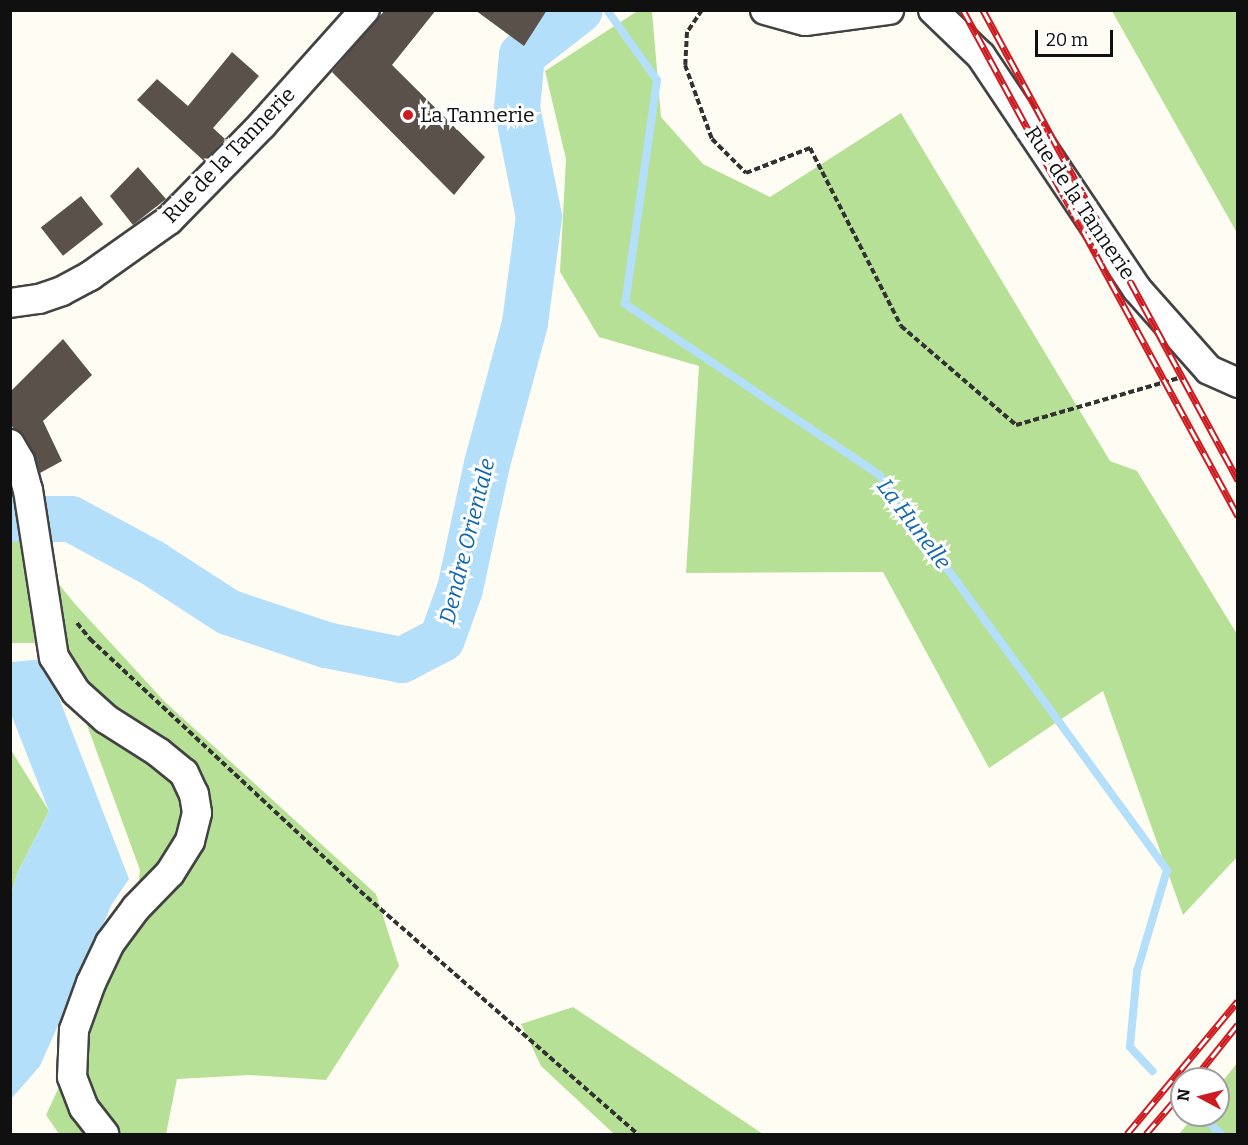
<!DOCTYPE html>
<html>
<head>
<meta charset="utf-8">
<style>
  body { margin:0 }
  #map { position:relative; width:1248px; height:1145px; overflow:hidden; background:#fffdf3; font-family:Bitter,serif }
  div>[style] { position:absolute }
  .forest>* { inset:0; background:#b6e096 }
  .water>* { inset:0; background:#b3dffb }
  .stream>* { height:8px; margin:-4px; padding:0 4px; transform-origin:4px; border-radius:4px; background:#b3dffb }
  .river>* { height:46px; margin:-23px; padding:0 23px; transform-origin:23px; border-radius:23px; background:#b3dffb }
  .building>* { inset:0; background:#5a514b; transform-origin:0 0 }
  .path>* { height:4px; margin-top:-2px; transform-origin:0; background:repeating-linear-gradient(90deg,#323232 0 6px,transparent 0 9px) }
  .roads { filter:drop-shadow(2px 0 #434343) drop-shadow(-2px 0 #434343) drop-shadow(0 2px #434343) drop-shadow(0 -2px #434343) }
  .minor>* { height:28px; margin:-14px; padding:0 14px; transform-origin:14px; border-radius:14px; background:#fff }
  .rail>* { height:7px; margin-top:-3.5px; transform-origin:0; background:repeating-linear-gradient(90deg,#fff 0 14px,#cd1b21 0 28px); box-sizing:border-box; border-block:2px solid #cd1b21 }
  .dots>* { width:16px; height:16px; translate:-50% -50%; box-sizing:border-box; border:3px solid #fff; border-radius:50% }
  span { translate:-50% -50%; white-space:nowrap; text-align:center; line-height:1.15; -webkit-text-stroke:6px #fff; paint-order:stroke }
  .poi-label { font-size:21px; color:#101010 }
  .left { translate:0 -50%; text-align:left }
  .street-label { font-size:21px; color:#101010 }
  .water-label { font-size:22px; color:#0d66ae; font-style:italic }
  .frame { position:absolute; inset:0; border:12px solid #101010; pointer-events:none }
  .north { position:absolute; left:1170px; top:1067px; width:60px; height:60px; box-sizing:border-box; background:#fff; border:2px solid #9f9f9f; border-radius:50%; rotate:277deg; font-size:16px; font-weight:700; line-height:24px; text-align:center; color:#101010 }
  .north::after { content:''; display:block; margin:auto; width:21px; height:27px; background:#cd1b21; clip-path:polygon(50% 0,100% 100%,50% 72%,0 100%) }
  .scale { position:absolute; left:1035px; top:30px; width:78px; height:27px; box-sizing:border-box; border:3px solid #101010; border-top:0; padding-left:8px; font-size:18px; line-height:21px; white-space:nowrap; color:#101010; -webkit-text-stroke:4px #fff; paint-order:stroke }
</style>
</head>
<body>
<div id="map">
  <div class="forest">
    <div style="clip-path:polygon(639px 10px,652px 11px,661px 117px,703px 164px,770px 197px,901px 113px,1110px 461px,1137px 471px,1237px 634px,1237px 857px,1183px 915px,1103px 691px,989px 768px,883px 572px,686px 573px,699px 366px,599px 337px,560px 272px,566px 159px,545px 71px)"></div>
    <div style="clip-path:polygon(1112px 11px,1237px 11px,1237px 233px)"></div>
    <div style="clip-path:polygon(21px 538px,75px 604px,165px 702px,376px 894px,399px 966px,326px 1080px,250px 1075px,177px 1079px,166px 1134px,59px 1134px,46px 1115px,134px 925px,140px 870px,57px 643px,11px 643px,11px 539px)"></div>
    <div style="clip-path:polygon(11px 750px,49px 811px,18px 872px,11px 893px)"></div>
    <div style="clip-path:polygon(573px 1007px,763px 1134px,614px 1134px,541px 1066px,521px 1024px)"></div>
    <div style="clip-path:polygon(1237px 1063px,1237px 1134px,1179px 1134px,1195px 1115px,1218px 1115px,1218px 1087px)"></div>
  </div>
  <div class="water">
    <div style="clip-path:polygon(44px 659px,129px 879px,112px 904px,40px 1066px,11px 1099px,11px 893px,18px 872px,49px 811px,11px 714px,11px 662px)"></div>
  </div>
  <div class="stream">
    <div style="left:607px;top:10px;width:86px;rotate:54.5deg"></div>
    <div style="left:657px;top:80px;width:226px;rotate:98.1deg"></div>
    <div style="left:625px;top:304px;width:306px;rotate:33.9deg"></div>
    <div style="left:879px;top:475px;width:489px;rotate:53.9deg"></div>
    <div style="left:1167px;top:870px;width:105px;rotate:106.5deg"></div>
    <div style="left:1137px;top:971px;width:76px;rotate:95.3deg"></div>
    <div style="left:1130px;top:1047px;width:33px;rotate:47deg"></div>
    <div style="left:1201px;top:1115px;width:28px;rotate:44deg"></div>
  </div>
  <div class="river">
    <div style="left:10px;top:519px;width:61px"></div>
    <div style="left:71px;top:519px;width:91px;rotate:28.3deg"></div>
    <div style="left:151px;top:562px;width:92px;rotate:33deg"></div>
    <div style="left:228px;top:612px;width:103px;rotate:18.6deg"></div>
    <div style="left:326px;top:645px;width:77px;rotate:11.2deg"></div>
    <div style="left:402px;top:660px;width:45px;rotate:-27.7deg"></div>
    <div style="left:442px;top:639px;width:53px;rotate:-70.2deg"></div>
    <div style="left:460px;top:589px;width:128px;rotate:-77.8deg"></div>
    <div style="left:487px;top:464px;width:146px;rotate:-74.9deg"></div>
    <div style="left:525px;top:323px;width:107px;rotate:-82.5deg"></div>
    <div style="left:539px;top:217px;width:111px;rotate:-101.4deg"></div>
    <div style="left:517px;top:108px;width:53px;rotate:-84.6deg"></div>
    <div style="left:522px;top:55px;width:73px;rotate:-37.8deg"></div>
  </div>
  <div class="building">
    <div style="clip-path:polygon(385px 10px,436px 10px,392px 65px,485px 157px,454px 195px,332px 72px)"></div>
    <div style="clip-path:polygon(475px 10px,547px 10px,524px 46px)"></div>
    <div style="clip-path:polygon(232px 52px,259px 76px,213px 128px,225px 139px,204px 161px,137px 100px,157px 79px,188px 106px)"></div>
    <div style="clip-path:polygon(138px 167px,166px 199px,133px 225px,110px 196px)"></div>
    <div style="left:81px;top:196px;width:36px;height:51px;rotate:52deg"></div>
    <div style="clip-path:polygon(63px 339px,92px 375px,43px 421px,62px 461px,40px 473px,34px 453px,24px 436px,13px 428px,10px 423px,10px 392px)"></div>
  </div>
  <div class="path">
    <div style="left:702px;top:10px;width:27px;rotate:124deg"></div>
    <div style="left:687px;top:32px;width:33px;rotate:93deg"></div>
    <div style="left:685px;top:65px;width:79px;rotate:70deg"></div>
    <div style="left:712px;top:139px;width:48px;rotate:45deg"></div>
    <div style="left:746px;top:173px;width:69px;rotate:-21.3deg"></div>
    <div style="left:810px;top:148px;width:200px;rotate:62.9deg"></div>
    <div style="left:901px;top:326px;width:152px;rotate:40.7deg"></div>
    <div style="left:1016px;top:425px;width:173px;rotate:-16.1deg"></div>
    <div style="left:77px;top:623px;width:21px;rotate:51deg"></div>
    <div style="left:90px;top:639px;width:369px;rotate:43deg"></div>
    <div style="left:360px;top:891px;width:369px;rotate:41.2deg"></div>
  </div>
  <div class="roads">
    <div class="minor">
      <div style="left:765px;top:10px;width:41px;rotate:15.4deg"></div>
      <div style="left:805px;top:21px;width:85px;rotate:-7.5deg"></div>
      <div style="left:933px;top:10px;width:66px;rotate:43.8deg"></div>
      <div style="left:981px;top:56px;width:280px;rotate:56.2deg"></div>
      <div style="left:1137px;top:289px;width:108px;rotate:48.4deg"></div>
      <div style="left:1209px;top:370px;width:32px;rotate:24deg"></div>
      <div style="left:10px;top:303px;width:29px;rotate:-8deg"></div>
      <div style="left:39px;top:299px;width:24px;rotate:-19deg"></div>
      <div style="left:62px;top:291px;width:32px;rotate:-28deg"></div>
      <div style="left:90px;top:276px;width:97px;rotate:-35.3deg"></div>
      <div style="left:169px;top:220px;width:133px;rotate:-45.6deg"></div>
      <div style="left:262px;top:125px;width:154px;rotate:-48.2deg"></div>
      <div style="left:10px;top:444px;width:20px;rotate:60deg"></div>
      <div style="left:20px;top:461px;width:30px;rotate:75deg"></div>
      <div style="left:28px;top:490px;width:169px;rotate:81.2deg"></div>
      <div style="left:54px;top:657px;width:41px;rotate:57.8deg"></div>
      <div style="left:76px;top:692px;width:40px;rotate:42deg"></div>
      <div style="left:106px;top:719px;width:62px;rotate:32.4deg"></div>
      <div style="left:158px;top:752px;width:33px;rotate:39deg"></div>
      <div style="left:184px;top:773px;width:23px;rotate:65deg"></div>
      <div style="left:194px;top:794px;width:19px;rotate:81deg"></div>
      <div style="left:197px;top:813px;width:29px;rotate:104deg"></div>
      <div style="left:190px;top:841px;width:38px;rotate:122deg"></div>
      <div style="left:170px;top:873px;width:49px;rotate:134.2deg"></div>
      <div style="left:136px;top:908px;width:44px;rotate:126.6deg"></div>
      <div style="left:110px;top:943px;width:44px;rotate:115.4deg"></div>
      <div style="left:91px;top:983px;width:50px;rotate:109.9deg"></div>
      <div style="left:74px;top:1030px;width:47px;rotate:92.4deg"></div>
      <div style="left:72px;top:1077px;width:33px;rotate:69deg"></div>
      <div style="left:84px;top:1108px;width:33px;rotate:52deg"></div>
    </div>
  </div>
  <div class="rail">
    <div style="left:963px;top:10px;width:576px;rotate:61.48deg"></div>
    <div style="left:983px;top:10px;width:535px;rotate:61.52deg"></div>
    <div style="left:1194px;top:1079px;width:70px;rotate:-51.3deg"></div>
    <div style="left:1127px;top:1134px;width:173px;rotate:-50.2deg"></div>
    <div style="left:1146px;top:1134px;width:55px;rotate:-49.4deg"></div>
  </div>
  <div class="dots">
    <div style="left:408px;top:115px;background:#cd1b21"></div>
  </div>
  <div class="poi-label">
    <span class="left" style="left:420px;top:115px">La Tannerie</span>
  </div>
  <div class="street-label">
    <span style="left:229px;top:155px;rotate:-46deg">Rue de la Tannerie</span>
    <span style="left:1080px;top:203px;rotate:56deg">Rue de la Tannerie</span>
  </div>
  <div class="water-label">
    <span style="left:914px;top:524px;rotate:53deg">La Hunelle</span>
    <span style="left:467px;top:541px;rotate:-76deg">Dendre Orientale</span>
  </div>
  <div class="frame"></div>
  <div class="north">N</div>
  <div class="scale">20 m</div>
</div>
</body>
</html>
